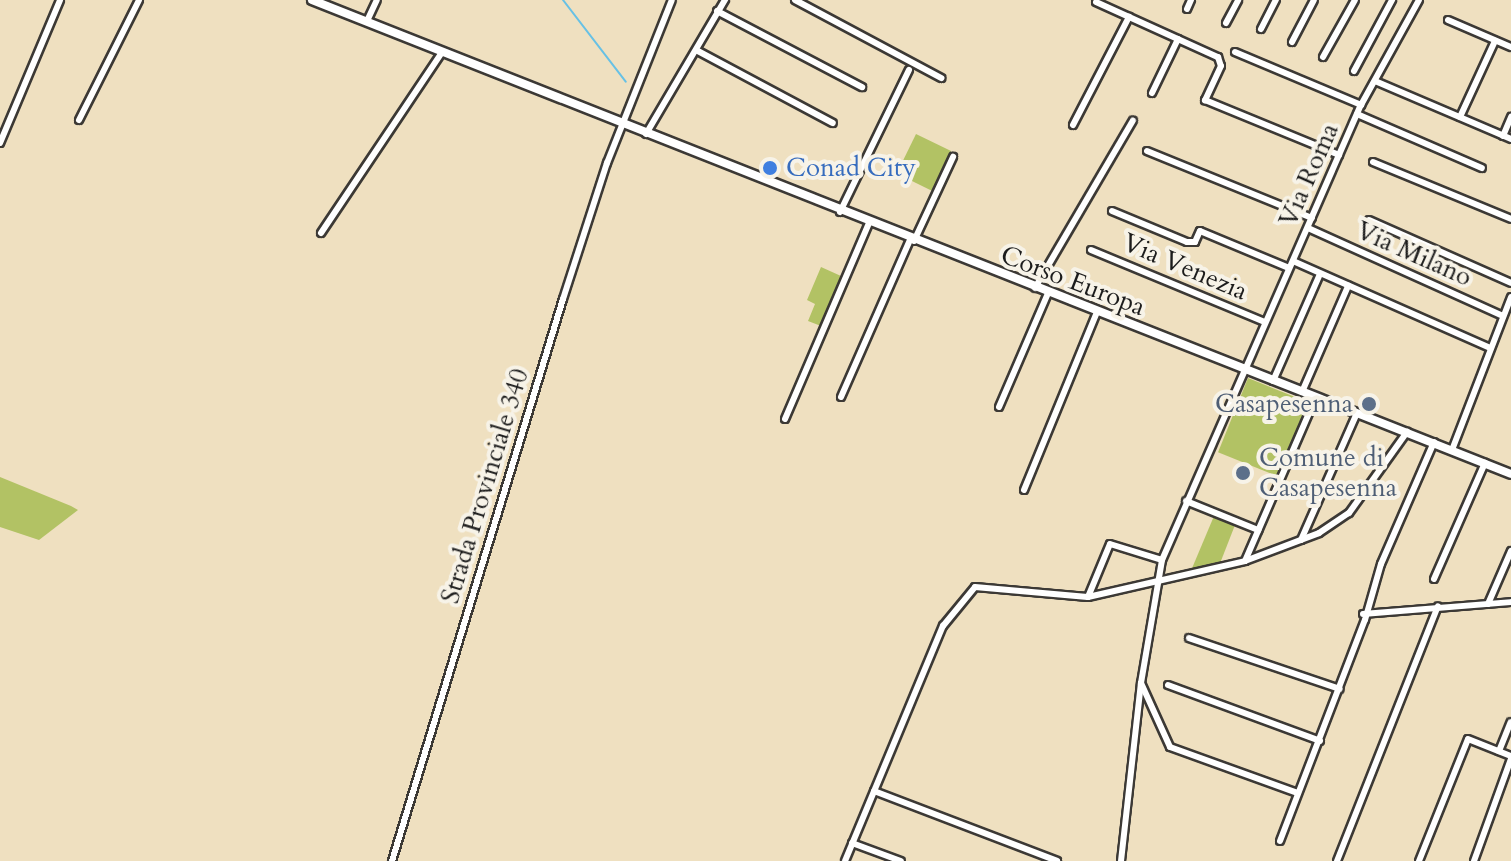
<!DOCTYPE html>
<html>
<head>
<meta charset="utf-8">
<style>
  body { margin:0 }
  #map { position:relative; width:1511px; height:861px; overflow:hidden; background:#efe0c0; font-family:Cardo,serif }
  div>[style] { position:absolute }
  .green>* { inset:0; background:#b2c264; transform-origin:0 0 }
  .stream>* { height:2px; margin:-1px; padding:0 1px; transform-origin:1px; border-radius:1px; background:#67c1e5 }
  .roads { filter:drop-shadow(2px 0 #3c3935) drop-shadow(-2px 0 #3c3935) drop-shadow(0 2px #3c3935) drop-shadow(0 -2px #3c3935) }
  .minor>* { height:6px; margin:-3px; padding:0 3px; transform-origin:3px; border-radius:3px; background:#fff }
  .tertiary>* { height:8px; margin:-4px; padding:0 4px; transform-origin:4px; border-radius:4px; background:#fff }
  .dots>* { width:22px; height:22px; translate:-50% -50%; box-sizing:border-box; border:4px solid #f7f3e8; border-radius:50% }
  span { translate:-50% -50%; white-space:nowrap; text-align:center; line-height:1.15; -webkit-text-stroke:8px #f7f3e8; paint-order:stroke }
  .shop-label { font-size:26px; color:#366cbe }
  .left { translate:0 -50%; text-align:left }
  .street-label { font-size:26px; color:#1c1c1c }
  .service-label { font-size:26px; color:#4e5e75 }
  .right { translate:-100% -50%; text-align:right }
</style>
</head>
<body>
<div id="map">
  <div class="green">
    <div style="left:916px;top:134px;width:39px;height:44px;rotate:26deg"></div>
    <div style="clip-path:polygon(821px 267px,841px 276px,821px 326px,808px 321px,815px 304px,807px 300px)"></div>
    <div style="left:1248px;top:378px;width:67px;height:80px;rotate:22deg"></div>
    <div style="clip-path:polygon(0 477px,71px 506px,78px 510px,39px 540px,0 527px)"></div>
    <div style="clip-path:polygon(1214px 516px,1235px 525px,1219px 566px,1190px 573px)"></div>
  </div>
  <div class="stream">
    <div style="left:563px;top:0;width:103px;rotate:52.5deg"></div>
  </div>
  <div class="roads">
    <div class="minor">
      <div style="left:795px;top:0;width:166px;rotate:28.1deg"></div>
      <div style="left:1096px;top:2px;width:134px;rotate:24.3deg"></div>
      <div style="left:1218px;top:57px;width:9px;rotate:72deg"></div>
      <div style="left:1221px;top:66px;width:38px;rotate:115deg"></div>
      <div style="left:1205px;top:100px;width:145px;rotate:22.3deg"></div>
      <div style="left:1187px;top:9px;width:10px;rotate:-66deg"></div>
      <div style="left:717px;top:11px;width:164px;rotate:27.7deg"></div>
      <div style="left:1448px;top:20px;width:69px;rotate:23.2deg"></div>
      <div style="left:367px;top:21px;width:23px;rotate:-65deg"></div>
      <div style="left:1226px;top:23px;width:26px;rotate:-62deg"></div>
      <div style="left:1261px;top:29px;width:33px;rotate:-63deg"></div>
      <div style="left:1292px;top:42px;width:47px;rotate:-62.4deg"></div>
      <div style="left:696px;top:50px;width:155px;rotate:28.1deg"></div>
      <div style="left:1235px;top:52px;width:137px;rotate:22.8deg"></div>
      <div style="left:1323px;top:57px;width:65px;rotate:-60.7deg"></div>
      <div style="left:1354px;top:71px;width:81px;rotate:-61.8deg"></div>
      <div style="left:1375px;top:81px;width:148px;rotate:23.1deg"></div>
      <div style="left:1152px;top:93px;width:60px;rotate:-64.3deg"></div>
      <div style="left:1357px;top:114px;width:136px;rotate:23.4deg"></div>
      <div style="left:1460px;top:117px;width:84px;rotate:-65.3deg"></div>
      <div style="left:79px;top:120px;width:134px;rotate:-63.4deg"></div>
      <div style="left:1073px;top:125px;width:122px;rotate:-62.6deg"></div>
      <div style="left:646px;top:134px;width:156px;rotate:-59.5deg"></div>
      <div style="left:1503px;top:136px;width:21px;rotate:-67deg"></div>
      <div style="left:0;top:143px;width:155px;rotate:-67.2deg"></div>
      <div style="left:1147px;top:151px;width:178px;rotate:22.1deg"></div>
      <div style="left:1373px;top:162px;width:149px;rotate:22.4deg"></div>
      <div style="left:1112px;top:211px;width:81px;rotate:22.5deg"></div>
      <div style="left:1187px;top:242px;width:8px"></div>
      <div style="left:1195px;top:242px;width:12px;rotate:-66deg"></div>
      <div style="left:1200px;top:231px;width:96px;rotate:22.6deg"></div>
      <div style="left:840px;top:212px;width:158px;rotate:-64.1deg"></div>
      <div style="left:1369px;top:220px;width:155px;rotate:23.9deg"></div>
      <div style="left:1308px;top:228px;width:214px;rotate:24.3deg"></div>
      <div style="left:321px;top:233px;width:218px;rotate:-56.2deg"></div>
      <div style="left:914px;top:241px;width:93px;rotate:-65.1deg"></div>
      <div style="left:1091px;top:250px;width:188px;rotate:22.5deg"></div>
      <div style="left:1293px;top:261px;width:215px;rotate:23.8deg"></div>
      <div style="left:1035px;top:288px;width:194px;rotate:-59.7deg"></div>
      <div style="left:1273px;top:381px;width:117px;rotate:-66.3deg"></div>
      <div style="left:1302px;top:392px;width:116px;rotate:-66.5deg"></div>
      <div style="left:841px;top:397px;width:171px;rotate:-66.3deg"></div>
      <div style="left:999px;top:407px;width:124px;rotate:-66.7deg"></div>
      <div style="left:785px;top:419px;width:213px;rotate:-66.8deg"></div>
      <div style="left:1452px;top:450px;width:164px;rotate:-68.9deg"></div>
      <div style="left:1024px;top:490px;width:192px;rotate:-67.7deg"></div>
      <div style="left:1186px;top:501px;width:78px;rotate:21.9deg"></div>
      <div style="left:1301px;top:540px;width:139px;rotate:-66.2deg"></div>
      <div style="left:1245px;top:561px;width:179px;rotate:-66.6deg"></div>
      <div style="left:1434px;top:579px;width:127px;rotate:-66.3deg"></div>
      <div style="left:1088px;top:597px;width:57px;rotate:-67.5deg"></div>
      <div style="left:1110px;top:544px;width:54px;rotate:17.1deg"></div>
      <div style="left:1488px;top:604px;width:58px;rotate:-66.5deg"></div>
      <div style="left:1363px;top:614px;width:148px;rotate:-4.6deg"></div>
      <div style="left:1189px;top:638px;width:159px;rotate:18.7deg"></div>
      <div style="left:1141px;top:683px;width:70px;rotate:65.6deg"></div>
      <div style="left:1170px;top:747px;width:136px;rotate:19.8deg"></div>
      <div style="left:1168px;top:685px;width:162px;rotate:20.2deg"></div>
      <div style="left:1499px;top:751px;width:31px;rotate:-68deg"></div>
      <div style="left:874px;top:791px;width:196px;rotate:20.9deg"></div>
      <div style="left:1280px;top:841px;width:237px;rotate:-69deg"></div>
      <div style="left:1365px;top:620px;width:58px;rotate:-74.1deg"></div>
      <div style="left:1381px;top:564px;width:133px;rotate:-66.5deg"></div>
      <div style="left:852px;top:843px;width:52px;rotate:20.2deg"></div>
      <div style="left:392px;top:861px;width:587px;rotate:-73.08deg"></div>
      <div style="left:563px;top:299px;width:143px;rotate:-72.1deg"></div>
      <div style="left:607px;top:163px;width:175px;rotate:-68.3deg"></div>
      <div style="left:845px;top:861px;width:255px;rotate:-67.4deg"></div>
      <div style="left:943px;top:626px;width:50px;rotate:-50.6deg"></div>
      <div style="left:975px;top:587px;width:113px;rotate:5.1deg"></div>
      <div style="left:1088px;top:597px;width:161px;rotate:-12.9deg"></div>
      <div style="left:1245px;top:561px;width:79px;rotate:-20.7deg"></div>
      <div style="left:1319px;top:533px;width:36px;rotate:-34deg"></div>
      <div style="left:1349px;top:513px;width:100px;rotate:-54.4deg"></div>
      <div style="left:1121px;top:861px;width:179px;rotate:-83.6deg"></div>
      <div style="left:1141px;top:683px;width:125px;rotate:-80.3deg"></div>
      <div style="left:1162px;top:560px;width:497px;rotate:-66.4deg"></div>
      <div style="left:1361px;top:105px;width:120px;rotate:-61.1deg"></div>
      <div style="left:1337px;top:861px;width:274px;rotate:-68.4deg"></div>
      <div style="left:1419px;top:861px;width:131px;rotate:-68.1deg"></div>
      <div style="left:1468px;top:739px;width:46px;rotate:21.6deg"></div>
      <div style="left:1474px;top:861px;width:109px;rotate:-70.1deg"></div>
    </div>
    <div class="tertiary">
      <div style="left:312px;top:0;width:1289px;rotate:21.57deg"></div>
    </div>
  </div>
  <div class="dots">
    <div style="left:770px;top:168px;background:#3f7fe0"></div>
    <div style="left:1369px;top:404px;background:#5c6f8a"></div>
    <div style="left:1243px;top:473px;background:#5c6f8a"></div>
  </div>
  <div class="shop-label">
    <span class="left" style="left:786px;top:168px">Conad City</span>
  </div>
  <div class="street-label">
    <span style="left:1309px;top:175px;rotate:-66deg">Via Roma</span>
    <span style="left:1414px;top:254px;rotate:24deg">Via Milano</span>
    <span style="left:1185px;top:267px;rotate:23deg">Via Venezia</span>
    <span style="left:1073px;top:281px;rotate:21deg">Corso Europa</span>
    <span style="left:485px;top:486px;rotate:-73deg">Strada Provinciale 340</span>
  </div>
  <div class="service-label">
    <span class="right" style="left:1353px;top:404px">Casapesenna</span>
    <span class="left" style="left:1259px;top:473px">Comune di<br>Casapesenna</span>
  </div>
</div>
</body>
</html>
